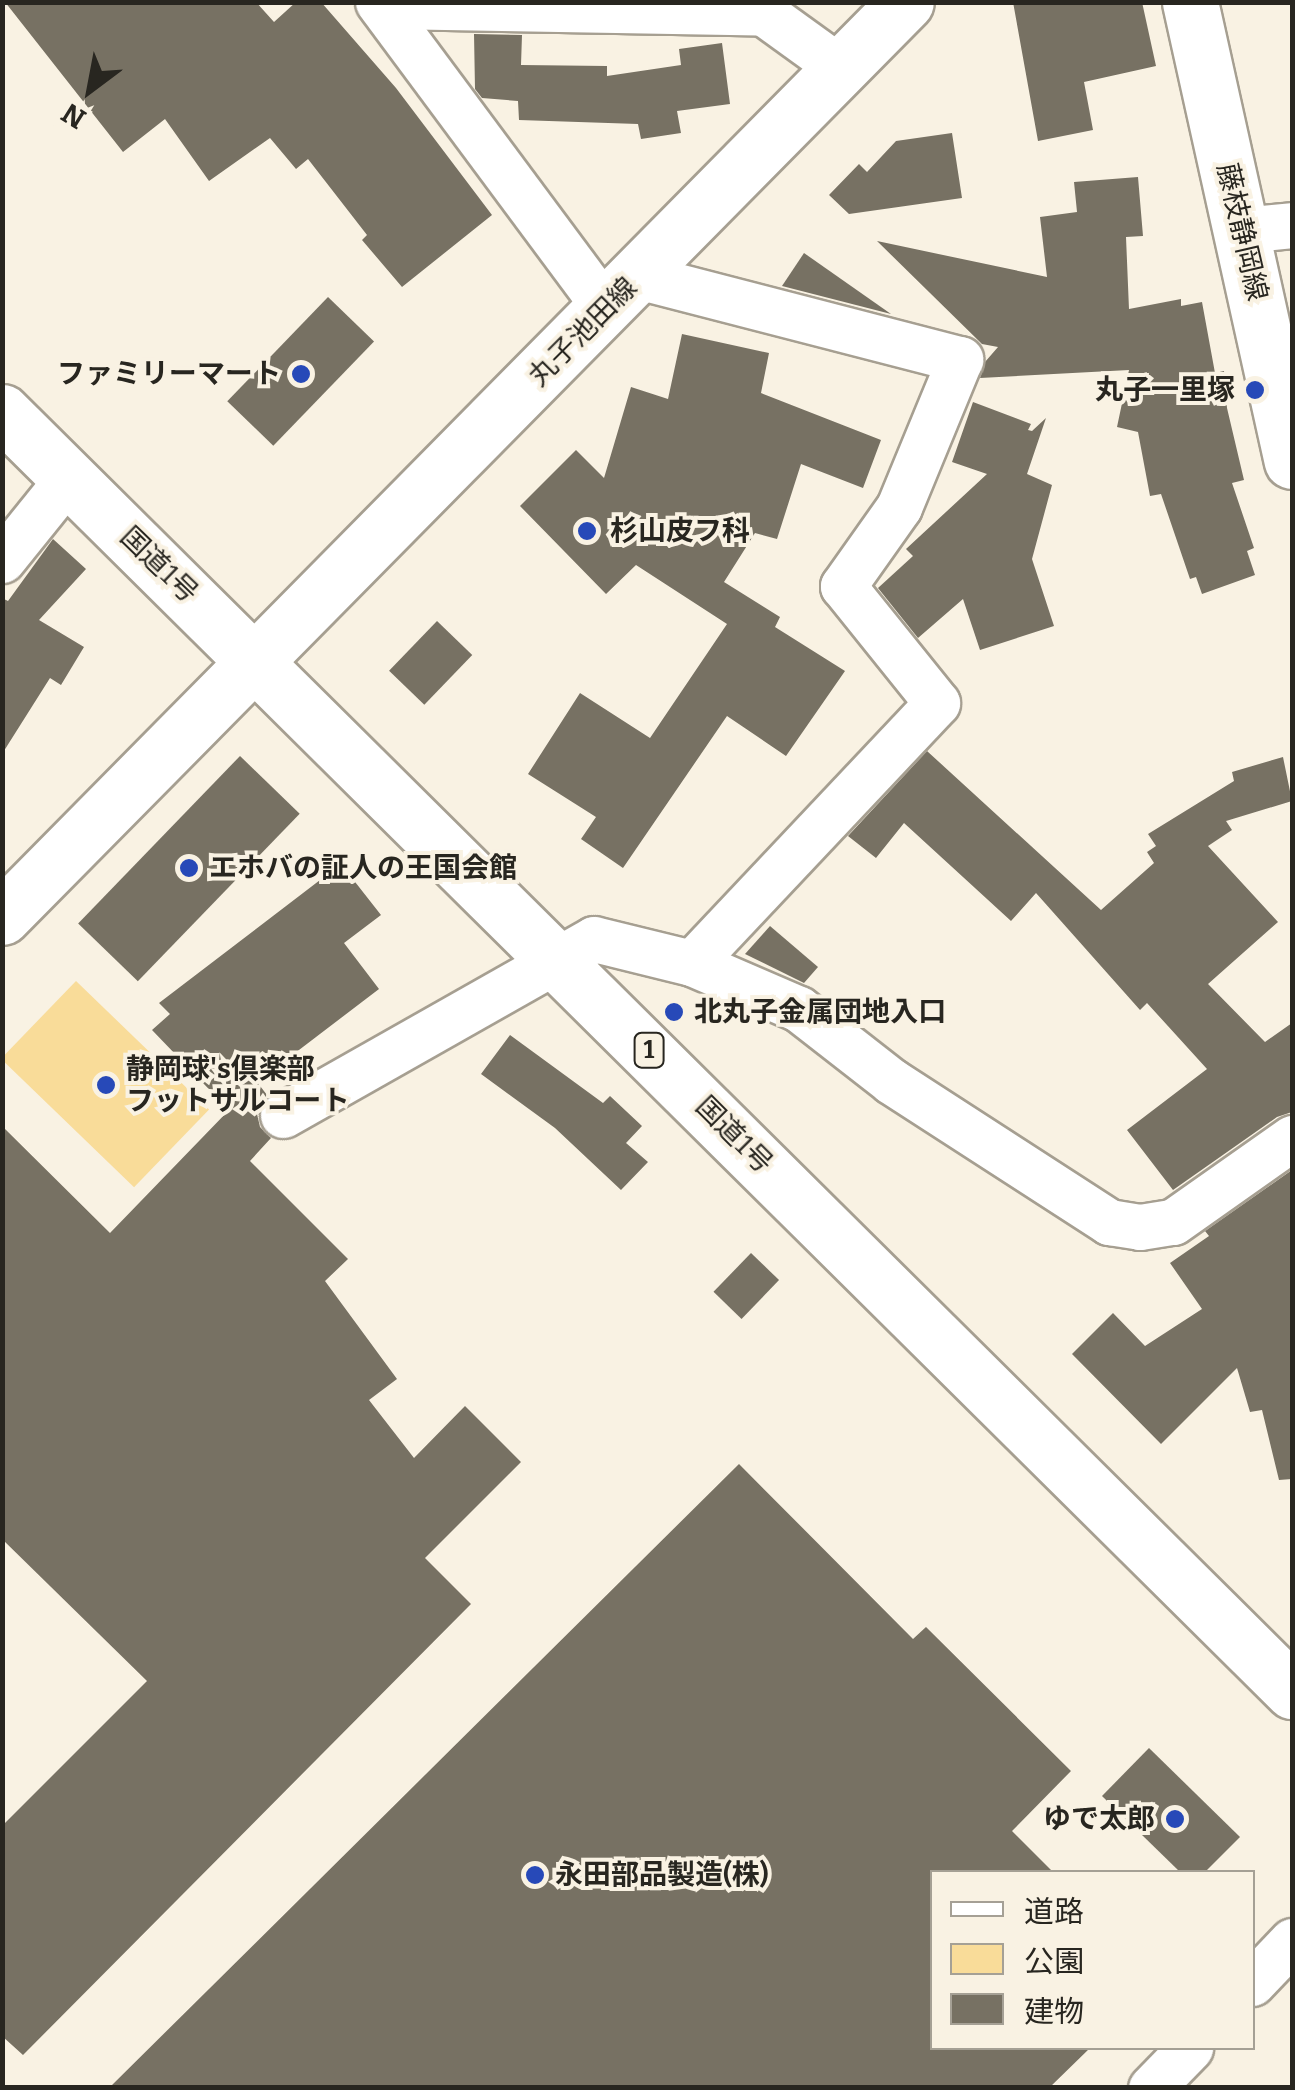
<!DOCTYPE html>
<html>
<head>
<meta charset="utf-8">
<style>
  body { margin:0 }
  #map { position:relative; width:1295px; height:2090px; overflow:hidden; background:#f9f2e3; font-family:Bitter,"Noto Sans JP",serif }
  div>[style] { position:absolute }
  .green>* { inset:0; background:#f9dc99; transform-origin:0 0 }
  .building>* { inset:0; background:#777163; transform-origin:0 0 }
  .roads { filter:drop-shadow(2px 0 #a69f91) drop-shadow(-2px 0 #a69f91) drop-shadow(0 2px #a69f91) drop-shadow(0 -2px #a69f91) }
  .street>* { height:45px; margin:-22.5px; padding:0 22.5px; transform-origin:22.5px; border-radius:22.5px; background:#fff }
  .secondary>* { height:55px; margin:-27.5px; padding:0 27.5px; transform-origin:27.5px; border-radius:27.5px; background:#fff }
  .highway>* { height:55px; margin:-27.5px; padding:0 27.5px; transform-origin:27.5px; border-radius:27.5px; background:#fff }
  .dots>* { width:28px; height:28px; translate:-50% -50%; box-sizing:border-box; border:5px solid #f9f2e3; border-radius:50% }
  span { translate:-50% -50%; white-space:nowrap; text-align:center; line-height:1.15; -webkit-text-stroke:8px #f9f2e3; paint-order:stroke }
  .shield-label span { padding:2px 8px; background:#f9f2e3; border:2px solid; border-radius:8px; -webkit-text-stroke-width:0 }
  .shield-label { font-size:25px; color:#282620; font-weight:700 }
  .street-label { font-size:28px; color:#282620 }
  .poi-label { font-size:28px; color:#282620; font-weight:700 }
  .right { translate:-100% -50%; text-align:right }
  .left { translate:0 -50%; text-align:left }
  .frame { position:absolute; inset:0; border:5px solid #282620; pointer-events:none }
  .legend { position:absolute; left:930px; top:1870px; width:325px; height:180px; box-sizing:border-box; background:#f9f2e3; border:2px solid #a5a095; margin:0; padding:12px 18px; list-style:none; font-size:30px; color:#282620 }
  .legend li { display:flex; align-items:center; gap:20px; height:50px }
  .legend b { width:50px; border:2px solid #a5a095 }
  .north { position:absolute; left:40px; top:40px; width:100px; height:100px; -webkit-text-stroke:8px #f9f2e3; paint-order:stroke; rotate:212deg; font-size:28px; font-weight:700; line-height:40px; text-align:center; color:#282620 }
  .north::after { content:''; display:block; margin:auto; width:35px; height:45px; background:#282620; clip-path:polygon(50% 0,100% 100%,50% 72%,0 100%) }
</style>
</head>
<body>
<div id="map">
  <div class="green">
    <div style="left:76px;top:981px;width:185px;height:108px;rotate:44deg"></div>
  </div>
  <div class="building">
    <div style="clip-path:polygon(5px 2px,256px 2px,274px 22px,296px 2px,321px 2px,396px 88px,492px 215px,402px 287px,362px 240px,367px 235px,308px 159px,296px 169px,270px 138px,209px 181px,165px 119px,123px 152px)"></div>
    <div style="clip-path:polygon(1013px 2px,1142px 2px,1156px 66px,1084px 82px,1093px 130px,1038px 141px)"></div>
    <div style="clip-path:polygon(474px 34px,522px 35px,521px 65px,607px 66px,607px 76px,681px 65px,679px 49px,722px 43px,730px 104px,677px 111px,681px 133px,641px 139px,638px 124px,519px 120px,518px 101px,482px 98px,475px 89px)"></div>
    <div style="clip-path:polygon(952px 133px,962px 198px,849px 214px,829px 195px,859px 164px,867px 172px,896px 141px)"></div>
    <div style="clip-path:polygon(1138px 177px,1143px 236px,1126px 237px,1129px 309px,1181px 299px,1181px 306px,1202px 302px,1215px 373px,1224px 371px,1227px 408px,1244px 480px,1232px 483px,1254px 548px,1247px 551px,1255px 575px,1202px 594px,1196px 577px,1190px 579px,1161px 494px,1150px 496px,1138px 432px,1117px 427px,1129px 370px,980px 378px,985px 362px,998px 347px,982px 344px,877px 241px,1047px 277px,1040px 217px,1077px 212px,1074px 182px)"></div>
    <div style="clip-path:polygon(804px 253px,891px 314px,782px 286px)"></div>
    <div style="left:328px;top:297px;width:64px;height:145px;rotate:44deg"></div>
    <div style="clip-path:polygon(682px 334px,769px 353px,761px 393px,881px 440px,863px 488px,801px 464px,777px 539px,755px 533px,724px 582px,780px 617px,775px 627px,845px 671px,786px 756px,727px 716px,623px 868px,581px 839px,596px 817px,528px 774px,580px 693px,650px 738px,727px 624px,636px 565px,606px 594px,520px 506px,576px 450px,604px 478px,631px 387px,668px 399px)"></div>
    <div style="clip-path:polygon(973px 402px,1031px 424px,1028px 430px,1032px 431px,1046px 418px,1027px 474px,1052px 485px,1032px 559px,1054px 626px,980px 650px,963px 599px,918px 638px,878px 588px,913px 556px,906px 549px,987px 474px,952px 462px)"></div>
    <div style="clip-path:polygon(53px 539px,86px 569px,39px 620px,84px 647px,61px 685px,50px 678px,2px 754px,2px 598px,8px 601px)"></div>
    <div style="left:437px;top:621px;width:49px;height:69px;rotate:44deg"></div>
    <div style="clip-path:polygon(927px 751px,1101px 910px,1154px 863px,1147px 852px,1156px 846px,1148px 834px,1234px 781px,1232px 772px,1283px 757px,1292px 801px,1226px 821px,1232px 830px,1208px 846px,1278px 922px,1208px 984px,1265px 1042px,1292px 1023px,1292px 1112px,1277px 1117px,1173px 1190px,1127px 1130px,1207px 1069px,1147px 1003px,1140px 1010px,1036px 893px,1011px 921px,904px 823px,876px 858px,848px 836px)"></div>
    <div style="left:240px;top:756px;width:83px;height:233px;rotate:44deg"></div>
    <div style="clip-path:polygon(341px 864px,381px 915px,344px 943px,379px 989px,257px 1082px,267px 1095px,257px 1114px,260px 1127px,271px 1138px,250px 1161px,348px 1259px,325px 1281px,397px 1379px,369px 1400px,414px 1458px,465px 1406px,521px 1462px,425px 1558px,471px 1604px,23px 2055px,2px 2036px,2px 1826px,147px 1681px,2px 1539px,2px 1126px,110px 1233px,229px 1110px,152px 1030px,170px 1014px,159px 1003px)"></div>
    <div style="clip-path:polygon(770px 926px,818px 967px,804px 983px,745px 954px)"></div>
    <div style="clip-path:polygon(510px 1035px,603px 1103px,610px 1096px,642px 1126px,626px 1143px,648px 1162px,621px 1190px,555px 1128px,481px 1074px)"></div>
    <div style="clip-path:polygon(1292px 1170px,1292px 1479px,1279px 1480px,1262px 1410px,1250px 1412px,1237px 1368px,1161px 1444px,1072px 1354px,1113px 1313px,1145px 1346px,1202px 1309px,1170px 1263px,1209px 1236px,1205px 1231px)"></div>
    <div style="left:751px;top:1253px;width:39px;height:54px;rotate:44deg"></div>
    <div style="clip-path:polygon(739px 1464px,913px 1639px,926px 1627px,1071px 1771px,1012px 1831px,1053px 1872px,932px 1872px,932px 2048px,1090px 2048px,1049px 2088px,109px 2088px)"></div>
    <div style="clip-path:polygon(1149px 1748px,1240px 1837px,1205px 1872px,1180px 1872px,1102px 1796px)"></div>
  </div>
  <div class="roads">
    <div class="street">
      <div style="left:378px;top:2px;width:382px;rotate:53.4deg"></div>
      <div style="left:382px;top:6px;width:382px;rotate:1deg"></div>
      <div style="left:764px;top:13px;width:97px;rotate:35.8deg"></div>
      <div style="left:1242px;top:230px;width:50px;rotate:-5.7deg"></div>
      <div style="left:638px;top:276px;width:333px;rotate:14.5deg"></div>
      <div style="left:960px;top:359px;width:160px;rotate:112.4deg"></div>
      <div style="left:899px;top:507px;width:97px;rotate:125.3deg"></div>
      <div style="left:843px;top:586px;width:150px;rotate:51.2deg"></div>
      <div style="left:937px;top:703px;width:357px;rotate:133.3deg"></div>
      <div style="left:2px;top:560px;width:107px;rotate:-51.1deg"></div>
      <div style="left:283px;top:1115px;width:357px;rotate:-29.5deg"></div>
      <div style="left:594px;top:939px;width:101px;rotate:13.8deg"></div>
      <div style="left:692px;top:963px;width:116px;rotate:23.3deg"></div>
      <div style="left:799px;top:1009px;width:117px;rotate:38deg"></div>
      <div style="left:891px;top:1081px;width:260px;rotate:32.9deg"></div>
      <div style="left:1109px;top:1222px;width:31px;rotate:9deg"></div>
      <div style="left:1140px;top:1227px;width:33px;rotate:-9deg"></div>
      <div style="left:1173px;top:1222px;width:146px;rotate:-35.2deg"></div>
      <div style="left:1252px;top:1983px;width:58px;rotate:-46.4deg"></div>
      <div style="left:1151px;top:2088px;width:56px;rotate:-45.7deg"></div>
    </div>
    <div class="secondary">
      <div style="left:1190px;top:2px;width:470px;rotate:77.5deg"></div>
      <div style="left:2px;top:917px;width:1286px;rotate:-45.35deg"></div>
    </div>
    <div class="highway">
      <div style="left:2px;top:412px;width:1817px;rotate:44.75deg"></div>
    </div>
  </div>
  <div class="dots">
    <div style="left:301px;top:374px;background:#2749b8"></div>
    <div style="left:1255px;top:390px;background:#2749b8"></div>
    <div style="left:587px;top:531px;background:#2749b8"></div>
    <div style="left:189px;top:868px;background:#2749b8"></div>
    <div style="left:674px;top:1012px;background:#2749b8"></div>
    <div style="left:106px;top:1085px;background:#2749b8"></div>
    <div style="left:1175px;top:1819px;background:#2749b8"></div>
    <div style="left:535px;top:1875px;background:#2749b8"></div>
  </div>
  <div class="shield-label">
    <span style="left:649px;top:1050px">1</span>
  </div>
  <div class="street-label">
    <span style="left:1242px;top:232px;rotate:77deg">藤枝静岡線</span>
    <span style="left:583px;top:332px;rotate:-45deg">丸子池田線</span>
    <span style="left:159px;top:565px;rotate:44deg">国道1号</span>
    <span style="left:734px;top:1135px;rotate:45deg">国道1号</span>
  </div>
  <div class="poi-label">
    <span class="right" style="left:281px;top:374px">ファミリーマート</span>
    <span class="right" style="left:1235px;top:390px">丸子一里塚</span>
    <span class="left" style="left:610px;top:531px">杉山皮フ科</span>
    <span class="left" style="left:209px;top:868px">エホバの証人の王国会館</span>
    <span class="left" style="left:694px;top:1012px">北丸子金属団地入口</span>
    <span class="left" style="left:126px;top:1085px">静岡球's倶楽部<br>フットサルコート</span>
    <span class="right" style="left:1155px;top:1819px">ゆで太郎</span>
    <span class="left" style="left:555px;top:1875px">永田部品製造(株)</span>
  </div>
  <div class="frame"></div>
  <ul class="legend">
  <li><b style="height:12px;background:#fff"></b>道路</li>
  <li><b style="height:28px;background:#f9dc99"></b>公園</li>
  <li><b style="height:28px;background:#777163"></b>建物</li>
  </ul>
  <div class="north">N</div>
</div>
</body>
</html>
